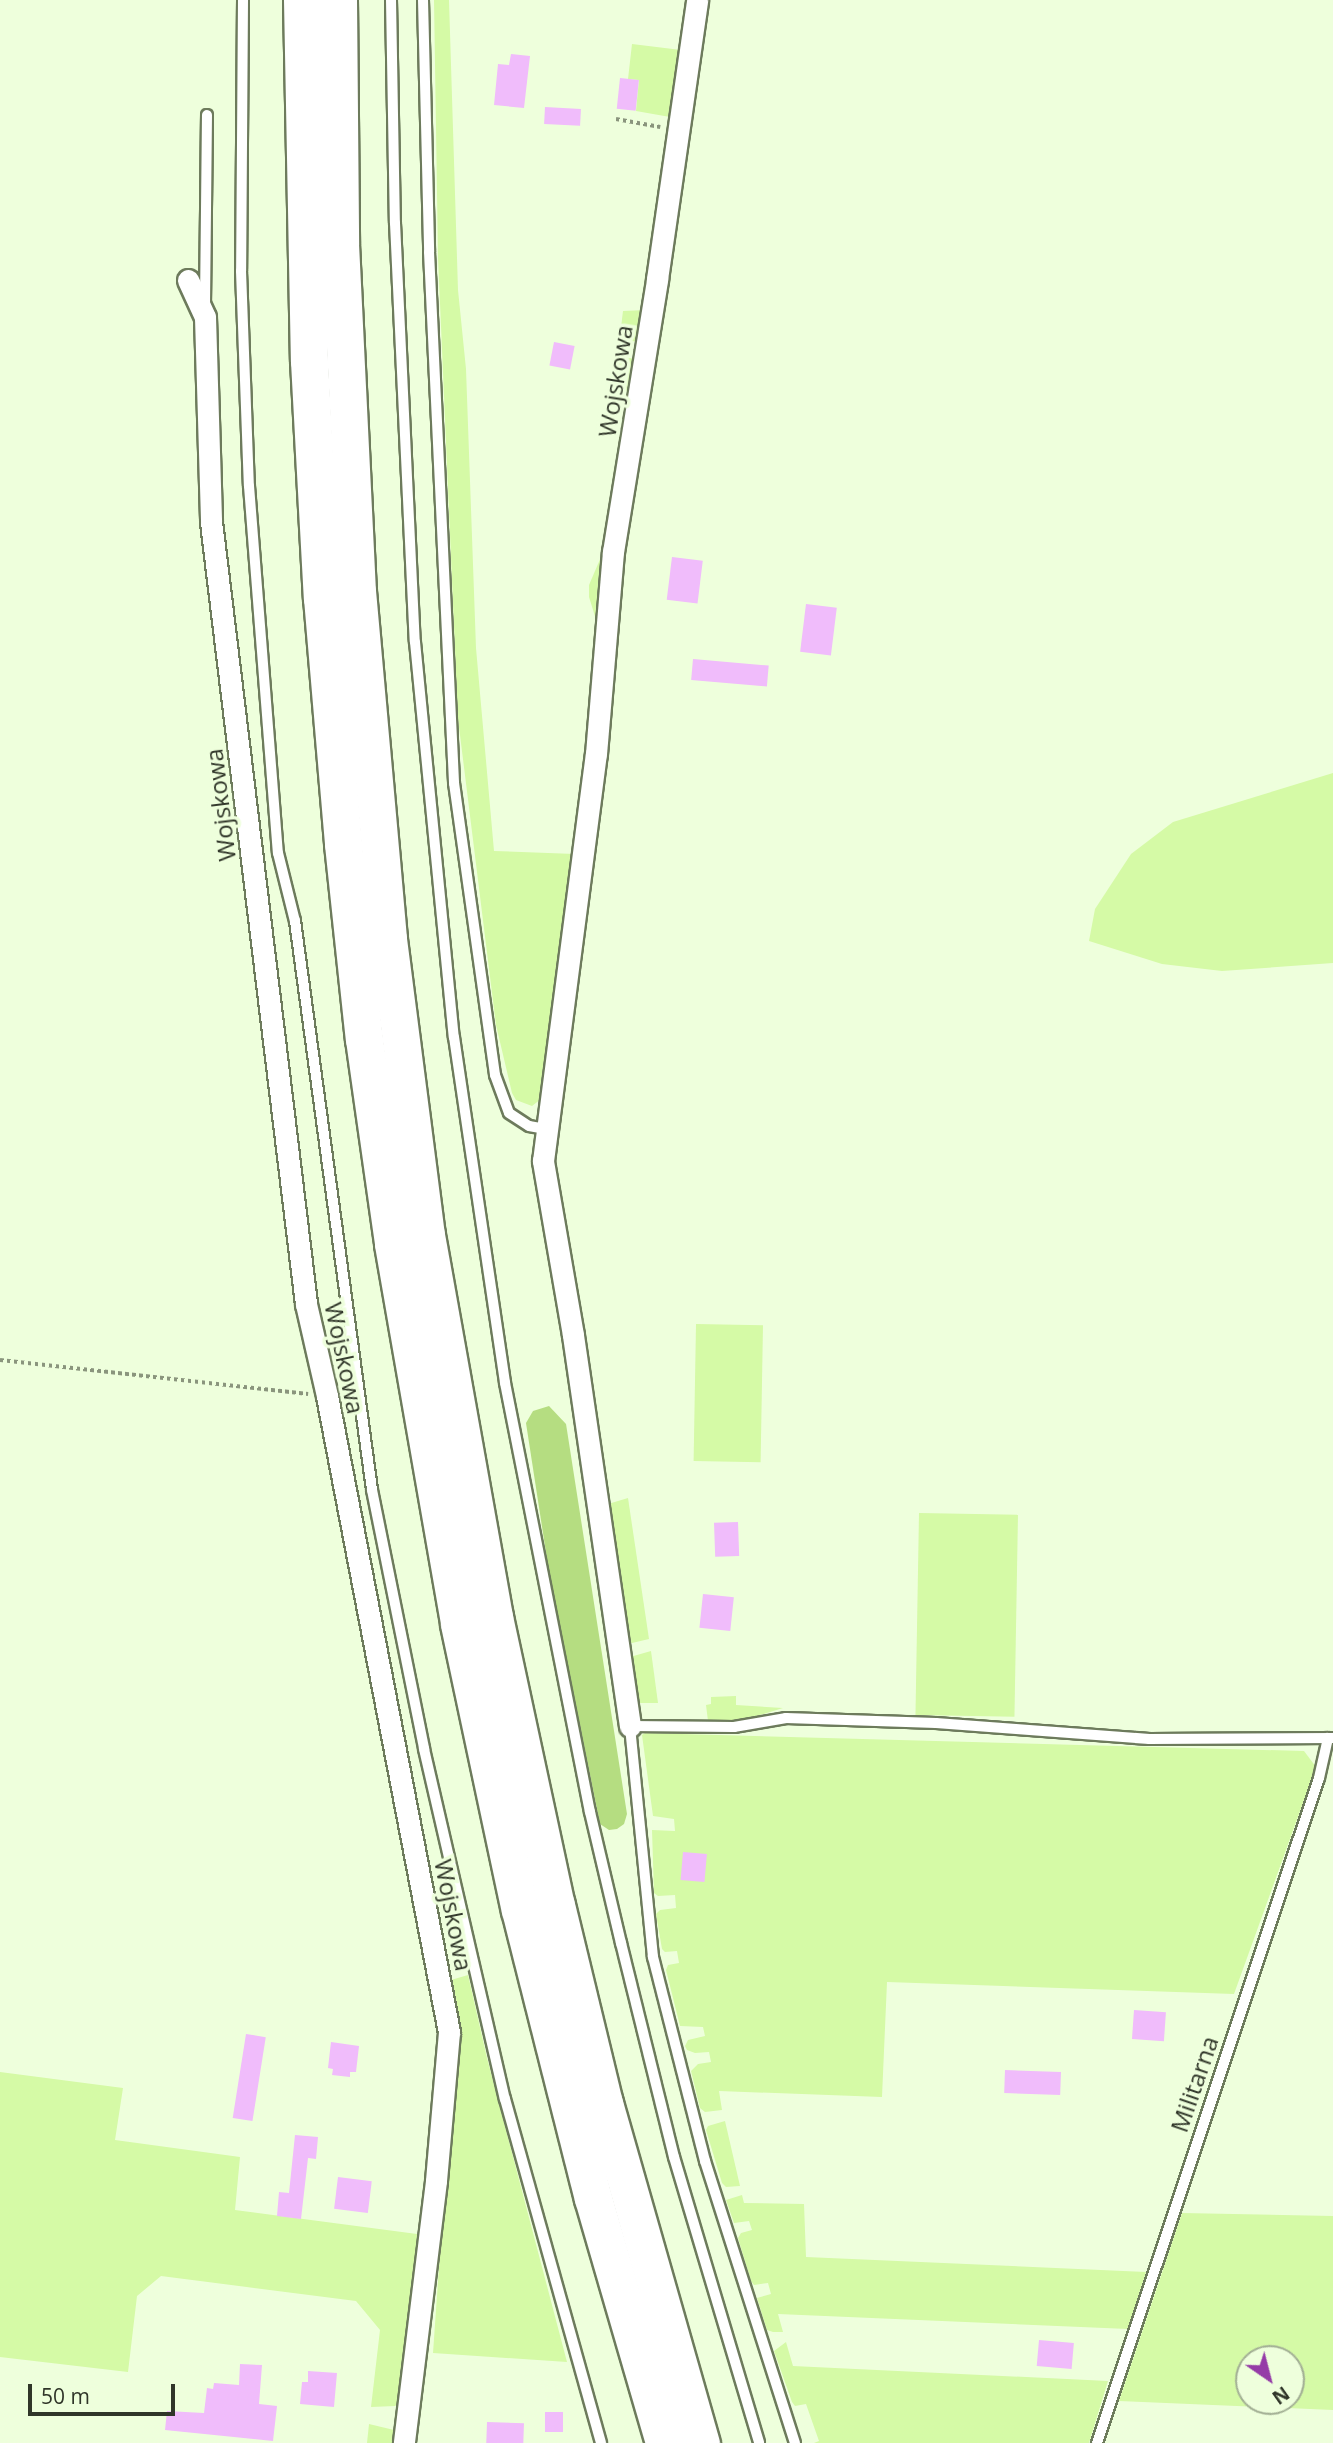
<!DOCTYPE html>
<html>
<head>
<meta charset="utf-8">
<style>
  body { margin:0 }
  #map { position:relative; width:1333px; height:2443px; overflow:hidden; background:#eeffdc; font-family:"Open Sans",sans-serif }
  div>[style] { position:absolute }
  .green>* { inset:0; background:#d5faa6; transform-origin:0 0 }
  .water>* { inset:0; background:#b5dd81 }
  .building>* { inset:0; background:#f0bcfb; transform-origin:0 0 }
  .path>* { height:3.5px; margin-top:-1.75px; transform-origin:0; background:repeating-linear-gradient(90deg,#8a957d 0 3.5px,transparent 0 7px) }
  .roads { filter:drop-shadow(2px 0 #6d7b5c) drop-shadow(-2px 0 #6d7b5c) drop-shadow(0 2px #6d7b5c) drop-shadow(0 -2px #6d7b5c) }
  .lane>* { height:10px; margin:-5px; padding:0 5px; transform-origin:5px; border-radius:5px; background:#fff }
  .street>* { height:21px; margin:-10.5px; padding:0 10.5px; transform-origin:10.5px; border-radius:10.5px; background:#fff }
  .highway>* { height:37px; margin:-18.5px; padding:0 18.5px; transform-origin:18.5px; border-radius:18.5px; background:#fff }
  span { translate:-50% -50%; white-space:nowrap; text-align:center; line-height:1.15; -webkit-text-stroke:7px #eeffdc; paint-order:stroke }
  .street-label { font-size:24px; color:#303629 }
  .north { position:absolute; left:1235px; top:2345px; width:70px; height:70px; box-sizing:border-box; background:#eeffdc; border:2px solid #a2af94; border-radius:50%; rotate:145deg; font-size:19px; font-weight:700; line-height:28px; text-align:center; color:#303629 }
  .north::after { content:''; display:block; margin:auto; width:24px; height:32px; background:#953ca7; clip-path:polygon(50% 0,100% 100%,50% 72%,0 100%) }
  .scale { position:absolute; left:28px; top:2384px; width:147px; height:32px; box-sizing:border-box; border:4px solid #303629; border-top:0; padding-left:9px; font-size:21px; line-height:24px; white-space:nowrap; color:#303629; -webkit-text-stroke:5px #eeffdc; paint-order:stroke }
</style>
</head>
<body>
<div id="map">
  <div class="green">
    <div style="clip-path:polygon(434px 0,449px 0,458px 290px,466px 369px,476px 648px,494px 851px,575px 854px,541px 1099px,532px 1106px,516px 1100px,512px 1093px,496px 1025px,458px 719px,438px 257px)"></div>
    <div style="clip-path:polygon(632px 44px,681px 50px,670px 117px,636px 111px,639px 80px,628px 79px)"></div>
    <div style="clip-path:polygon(646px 310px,640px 339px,627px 345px,619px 344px,623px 311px)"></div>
    <div style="left:617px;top:356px;width:20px;height:33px;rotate:9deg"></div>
    <div style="clip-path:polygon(610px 536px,598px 626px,589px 597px,589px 585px)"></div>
    <div style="clip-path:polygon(1333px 773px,1333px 963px,1222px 971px,1162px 964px,1089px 941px,1095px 909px,1131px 854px,1173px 822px)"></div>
    <div style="left:696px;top:1324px;width:67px;height:137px;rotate:1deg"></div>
    <div style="clip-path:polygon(628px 1498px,649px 1639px,632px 1643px,628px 1641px,608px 1504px)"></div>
    <div style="left:919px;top:1513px;width:99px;height:202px;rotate:1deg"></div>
    <div style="clip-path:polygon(651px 1651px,658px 1703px,640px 1703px,636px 1698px,630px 1657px)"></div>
    <div style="clip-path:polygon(736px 1696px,736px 1705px,783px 1708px,737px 1722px,708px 1721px,706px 1705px,711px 1704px,711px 1697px)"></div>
    <div style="clip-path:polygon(645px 1733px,1304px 1751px,1316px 1767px,1234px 1994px,887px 1982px,882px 2097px,719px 2091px,722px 2110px,705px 2112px,700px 2108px,691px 2071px,698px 2064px,711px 2062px,709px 2052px,695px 2053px,687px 2050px,685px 2046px,688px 2040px,705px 2036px,703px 2027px,680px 2026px,666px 1970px,668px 1965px,679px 1963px,677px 1951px,665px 1952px,662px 1949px,656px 1914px,660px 1910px,676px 1908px,675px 1895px,658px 1896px,654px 1893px,652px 1830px,675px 1831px,674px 1819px,653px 1816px,642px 1735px)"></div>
    <div style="clip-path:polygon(468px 1975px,487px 2058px,567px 2362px,433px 2353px,456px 2023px,451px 1980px)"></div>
    <div style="clip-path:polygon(0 2072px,123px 2088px,115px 2140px,240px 2157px,235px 2210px,417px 2234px,420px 2241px,401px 2402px,395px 2406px,371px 2407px,380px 2330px,356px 2301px,161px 2276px,137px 2296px,128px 2372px,0 2357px)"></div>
    <div style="clip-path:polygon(725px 2121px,740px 2186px,726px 2187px,722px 2183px,706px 2130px,708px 2126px)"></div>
    <div style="clip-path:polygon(742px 2195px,744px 2203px,804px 2204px,806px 2257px,1146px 2272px,1128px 2329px,778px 2314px,783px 2332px,773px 2332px,767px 2330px,757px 2298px,771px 2294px,768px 2283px,754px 2285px,751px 2281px,738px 2238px,741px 2233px,752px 2230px,749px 2221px,734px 2223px,726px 2200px)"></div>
    <div style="clip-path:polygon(evenodd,1182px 2213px,1333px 2216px,1333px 2410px,1119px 2401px,1182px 2213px,1291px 2359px,1291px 2401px,1249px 2401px,1249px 2359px,1291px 2359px)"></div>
    <div style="clip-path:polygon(786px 2342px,793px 2366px,1108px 2381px,1089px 2443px,814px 2443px,819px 2441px,806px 2404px,795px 2406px,792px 2402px,774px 2351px)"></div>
    <div style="clip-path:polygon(369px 2424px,394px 2430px,398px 2433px,399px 2443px,367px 2443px)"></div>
  </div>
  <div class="water">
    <div style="clip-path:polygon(549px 1406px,566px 1424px,627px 1814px,624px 1824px,617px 1829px,609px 1830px,600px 1824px,549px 1572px,526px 1423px,533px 1411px)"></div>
  </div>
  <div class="building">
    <div style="clip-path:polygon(511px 54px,530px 56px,524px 108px,494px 105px,498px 64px,509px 65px)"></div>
    <div style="left:620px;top:78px;width:19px;height:31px;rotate:6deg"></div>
    <div style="left:545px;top:107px;width:36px;height:17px;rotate:3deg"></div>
    <div style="left:554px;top:342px;width:21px;height:24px;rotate:11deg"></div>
    <div style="left:672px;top:557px;width:31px;height:43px;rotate:7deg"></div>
    <div style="left:806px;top:604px;width:31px;height:48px;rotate:7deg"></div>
    <div style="left:693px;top:659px;width:76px;height:21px;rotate:5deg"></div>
    <div style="left:738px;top:1522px;width:34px;height:24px;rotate:88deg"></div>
    <div style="left:703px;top:1594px;width:31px;height:34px;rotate:6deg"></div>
    <div style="left:683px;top:1852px;width:24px;height:28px;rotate:5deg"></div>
    <div style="left:1134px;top:2010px;width:32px;height:29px;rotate:4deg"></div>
    <div style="left:246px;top:2034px;width:20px;height:85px;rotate:9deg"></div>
    <div style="clip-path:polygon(331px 2042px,359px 2046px,356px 2072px,350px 2072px,350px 2077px,332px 2075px,333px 2069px,328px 2068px)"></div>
    <div style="left:1005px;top:2070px;width:56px;height:23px;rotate:2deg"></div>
    <div style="clip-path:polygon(295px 2135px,318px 2137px,316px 2159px,308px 2158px,301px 2219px,277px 2216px,279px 2192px,289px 2193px)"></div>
    <div style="left:338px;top:2177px;width:34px;height:32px;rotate:7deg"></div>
    <div style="left:1039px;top:2340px;width:35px;height:26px;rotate:5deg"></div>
    <div style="clip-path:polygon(240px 2364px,262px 2365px,259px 2404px,277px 2406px,273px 2441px,165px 2430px,167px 2411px,204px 2413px,207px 2388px,213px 2389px,214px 2383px,239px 2385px)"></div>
    <div style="clip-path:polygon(308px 2371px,337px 2373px,334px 2407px,300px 2404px,302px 2382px,308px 2382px)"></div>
    <div style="left:545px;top:2412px;width:18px;height:20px"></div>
    <div style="left:487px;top:2422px;width:37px;height:21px;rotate:2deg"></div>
  </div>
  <div class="path">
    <div style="left:616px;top:119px;width:45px;rotate:10.3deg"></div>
    <div style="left:0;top:1360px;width:310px;rotate:6.3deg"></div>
  </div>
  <div class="roads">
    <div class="lane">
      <div style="left:243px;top:0;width:271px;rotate:90.4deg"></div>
      <div style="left:241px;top:271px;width:215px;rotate:87.9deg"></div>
      <div style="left:249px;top:486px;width:368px;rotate:85.5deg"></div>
      <div style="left:278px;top:853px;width:70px;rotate:76deg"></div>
      <div style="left:295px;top:921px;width:574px;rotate:82.29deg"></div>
      <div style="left:372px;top:1490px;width:264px;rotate:78.6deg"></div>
      <div style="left:424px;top:1749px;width:359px;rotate:77deg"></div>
      <div style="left:505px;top:2099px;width:357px;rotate:74.4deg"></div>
      <div style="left:391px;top:0;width:223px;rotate:89deg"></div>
      <div style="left:395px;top:223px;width:419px;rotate:87.3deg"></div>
      <div style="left:415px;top:642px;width:397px;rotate:84.4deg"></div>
      <div style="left:454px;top:1037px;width:350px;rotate:81.6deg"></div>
      <div style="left:505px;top:1383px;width:437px;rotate:78.8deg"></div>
      <div style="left:590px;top:1812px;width:135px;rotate:76.7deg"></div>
      <div style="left:621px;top:1943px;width:220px;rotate:76.1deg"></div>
      <div style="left:674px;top:2157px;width:298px;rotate:73.4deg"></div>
      <div style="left:423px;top:0;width:252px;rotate:88.6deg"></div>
      <div style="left:429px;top:252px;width:532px;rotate:87.3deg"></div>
      <div style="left:454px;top:783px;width:295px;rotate:82deg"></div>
      <div style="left:495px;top:1075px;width:40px;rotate:69.8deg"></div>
      <div style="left:509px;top:1113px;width:24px;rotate:33deg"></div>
      <div style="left:529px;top:1126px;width:17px;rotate:10deg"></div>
      <div style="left:205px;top:305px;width:190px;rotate:-89.4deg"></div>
      <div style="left:795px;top:2443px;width:296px;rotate:-107.7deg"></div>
      <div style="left:705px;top:2161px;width:211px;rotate:-104.3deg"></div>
      <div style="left:653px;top:1957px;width:232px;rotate:-95.7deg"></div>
      <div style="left:630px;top:1726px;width:104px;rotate:0.6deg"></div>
      <div style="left:734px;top:1727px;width:53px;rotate:-9.8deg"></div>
      <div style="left:786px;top:1718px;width:150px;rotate:1.9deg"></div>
      <div style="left:936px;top:1723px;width:214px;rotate:4.3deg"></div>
      <div style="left:1149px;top:1739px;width:184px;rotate:-0.3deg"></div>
      <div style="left:1097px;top:2443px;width:701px;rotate:-71.54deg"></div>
      <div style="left:1319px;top:1778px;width:41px;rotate:-77.3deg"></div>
    </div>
    <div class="street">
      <div style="left:188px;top:280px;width:41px;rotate:65.3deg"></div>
      <div style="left:205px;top:317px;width:205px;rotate:88.3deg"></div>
      <div style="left:211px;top:522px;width:788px;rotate:83.07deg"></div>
      <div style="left:306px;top:1304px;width:94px;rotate:77.1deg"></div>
      <div style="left:327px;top:1396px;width:648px;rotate:79.14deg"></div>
      <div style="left:449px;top:2032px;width:150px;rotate:95deg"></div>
      <div style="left:436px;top:2181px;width:264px;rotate:97deg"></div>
      <div style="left:630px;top:1726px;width:395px;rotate:-98.3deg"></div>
      <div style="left:573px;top:1335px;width:177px;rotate:-99.8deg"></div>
      <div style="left:543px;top:1161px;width:410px;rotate:-82.6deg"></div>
      <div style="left:596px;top:754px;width:203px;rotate:-85.2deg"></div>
      <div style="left:613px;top:552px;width:277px;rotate:-80.8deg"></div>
      <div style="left:657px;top:279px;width:282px;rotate:-81.8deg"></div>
    </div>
    <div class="highway">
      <div style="left:302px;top:0;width:361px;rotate:88.9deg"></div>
      <div style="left:309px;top:361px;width:237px;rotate:86.9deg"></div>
      <div style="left:322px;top:598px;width:247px;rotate:85.1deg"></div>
      <div style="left:343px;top:844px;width:196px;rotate:83.9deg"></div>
      <div style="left:364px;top:1039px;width:207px;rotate:81.9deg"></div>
      <div style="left:393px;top:1244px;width:386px;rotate:80.1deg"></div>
      <div style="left:459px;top:1624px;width:292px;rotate:78deg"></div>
      <div style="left:520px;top:1910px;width:297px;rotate:75.8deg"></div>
      <div style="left:593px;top:2198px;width:255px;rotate:73.8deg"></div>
      <div style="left:338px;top:0;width:244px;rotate:89.5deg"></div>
      <div style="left:340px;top:244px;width:347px;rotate:87.2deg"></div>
      <div style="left:357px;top:591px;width:349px;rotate:84.9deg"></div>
      <div style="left:388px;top:939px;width:298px;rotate:82.7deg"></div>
      <div style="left:426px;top:1235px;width:388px;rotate:79.9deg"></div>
      <div style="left:494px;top:1617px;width:295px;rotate:77.9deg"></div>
      <div style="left:556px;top:1905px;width:204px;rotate:76.4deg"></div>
      <div style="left:604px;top:2103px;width:354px;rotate:74.1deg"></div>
    </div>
  </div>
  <div class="street-label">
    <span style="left:615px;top:381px;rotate:-81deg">Wojskowa</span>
    <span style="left:220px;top:805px;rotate:-97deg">Wojskowa</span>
    <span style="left:345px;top:1358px;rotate:78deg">Wojskowa</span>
    <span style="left:454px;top:1915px;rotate:79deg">Wojskowa</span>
    <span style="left:1194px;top:2084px;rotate:-71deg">Militarna</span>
  </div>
  <div class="north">N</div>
  <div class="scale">50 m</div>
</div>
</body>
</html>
